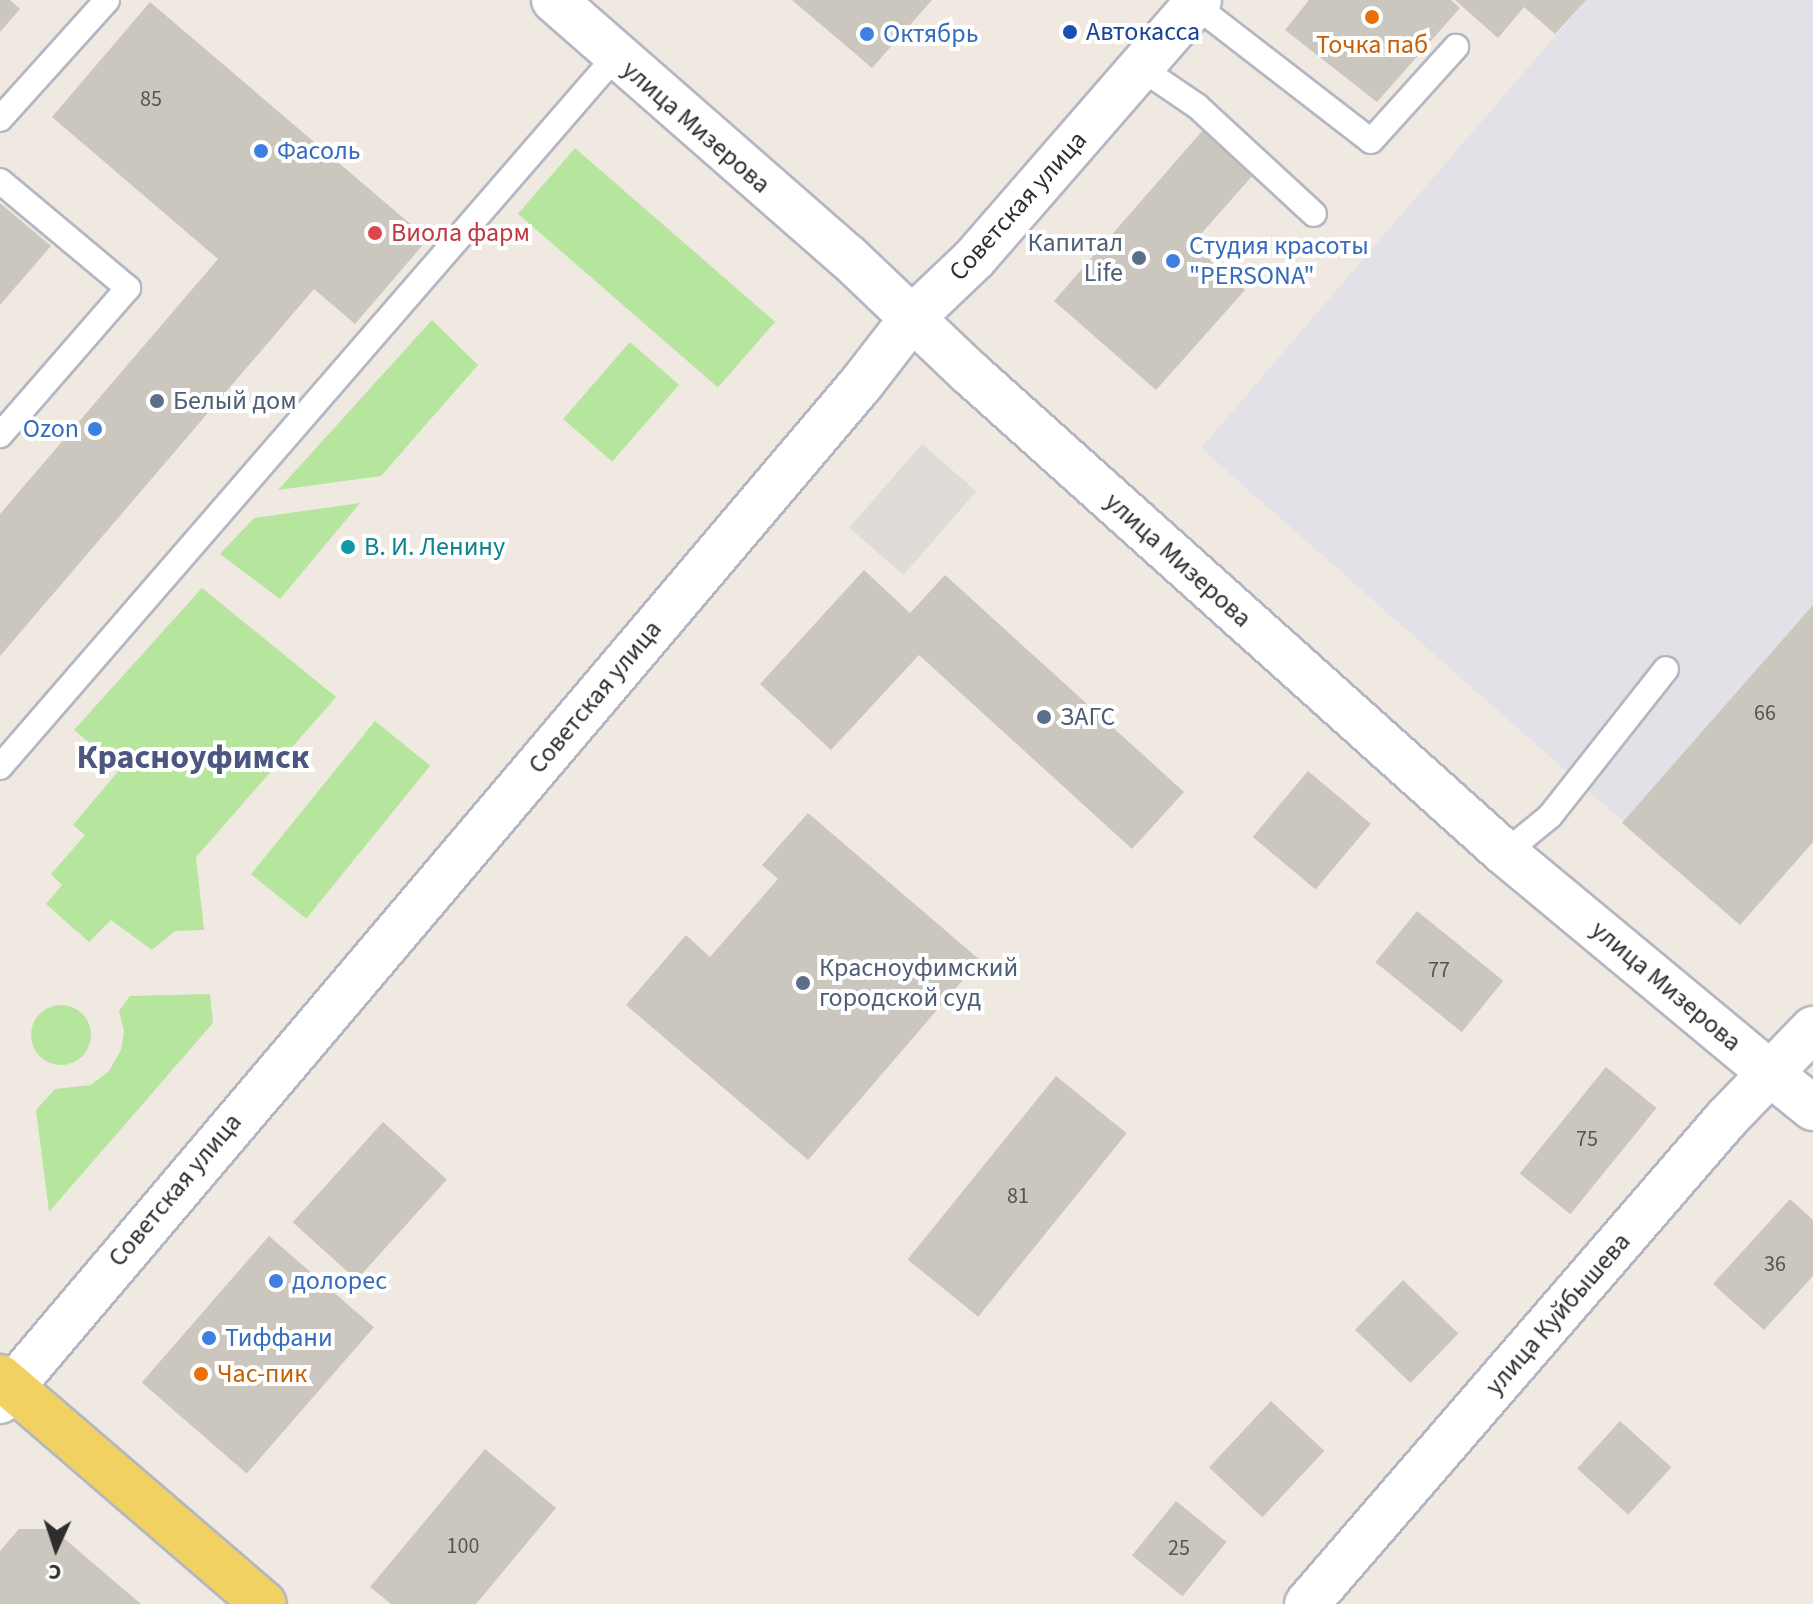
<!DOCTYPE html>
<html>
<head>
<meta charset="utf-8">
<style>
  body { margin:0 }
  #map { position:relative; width:1813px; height:1604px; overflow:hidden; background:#efe9e1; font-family:"Source Sans 3",sans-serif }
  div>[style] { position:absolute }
  .industrial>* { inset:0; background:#e3e1e8 }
  .green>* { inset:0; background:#b6e59e; transform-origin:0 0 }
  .round { border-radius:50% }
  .plaza>* { inset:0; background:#dfdcd8; transform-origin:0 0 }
  .building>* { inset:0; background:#cbc7bf; transform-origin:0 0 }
  .roads { filter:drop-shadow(2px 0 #b4b7c1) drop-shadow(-2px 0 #b4b7c1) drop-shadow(0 2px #b4b7c1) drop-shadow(0 -2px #b4b7c1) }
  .service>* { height:24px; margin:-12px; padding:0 12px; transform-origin:12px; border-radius:12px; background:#fff }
  .minor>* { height:44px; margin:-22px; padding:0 22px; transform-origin:22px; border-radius:22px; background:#fff }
  .secondary>* { height:44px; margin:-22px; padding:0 22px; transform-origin:22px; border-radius:22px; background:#fff }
  .primary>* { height:44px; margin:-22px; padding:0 22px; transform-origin:22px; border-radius:22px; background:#f2d163 }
  .dots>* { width:22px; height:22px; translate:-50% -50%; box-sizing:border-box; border:4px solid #fff; border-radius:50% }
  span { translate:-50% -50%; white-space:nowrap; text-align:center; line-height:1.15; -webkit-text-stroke:8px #fff; paint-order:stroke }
  .number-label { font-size:22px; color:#555452 }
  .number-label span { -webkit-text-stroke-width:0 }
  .transit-label { font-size:26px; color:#164399 }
  .left { translate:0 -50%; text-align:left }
  .shop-label { font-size:26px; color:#366cbe }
  .right { translate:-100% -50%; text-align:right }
  .food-label { font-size:26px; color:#c56008 }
  .street-label { font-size:26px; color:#2e2e2e }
  .health-label { font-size:26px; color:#be3a42 }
  .service-label { font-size:26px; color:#4e5e75 }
  .culture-label { font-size:26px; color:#0d838f }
  .district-label { font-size:34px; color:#4d5680; font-weight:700 }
  .north { position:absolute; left:16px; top:1508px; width:80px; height:80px; -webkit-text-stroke:6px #fff; paint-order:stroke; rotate:183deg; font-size:22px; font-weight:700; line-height:32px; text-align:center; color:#2e2e2e }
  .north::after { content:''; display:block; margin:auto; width:28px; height:36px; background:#2e2e2e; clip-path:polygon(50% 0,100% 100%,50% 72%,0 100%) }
</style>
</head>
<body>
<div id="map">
  <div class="industrial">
    <div style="clip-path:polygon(1586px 0,1813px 0,1813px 842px,1740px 925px,1201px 448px)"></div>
  </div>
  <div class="green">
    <div style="left:575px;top:148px;width:265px;height:87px;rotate:41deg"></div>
    <div style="clip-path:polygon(432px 320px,478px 365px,381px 476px,278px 490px)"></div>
    <div style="left:630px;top:342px;width:65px;height:102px;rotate:41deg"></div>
    <div style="clip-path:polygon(360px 503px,280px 599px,220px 554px,254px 518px)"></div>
    <div style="clip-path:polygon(202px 588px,336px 697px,196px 857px,204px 930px,175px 931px,152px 950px,111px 920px,89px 942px,46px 904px,62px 885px,51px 874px,85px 835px,73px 825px,121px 768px,74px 730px)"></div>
    <div style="left:375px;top:721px;width:71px;height:197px;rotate:39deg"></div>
    <div style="clip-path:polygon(210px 994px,213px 1023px,49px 1212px,36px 1110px,55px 1089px,91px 1085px,109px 1071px,121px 1050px,124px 1031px,119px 1011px,130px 996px)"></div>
    <div class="round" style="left:31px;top:1005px;width:60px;height:60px"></div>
  </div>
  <div class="plaza">
    <div style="left:922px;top:444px;width:72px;height:111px;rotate:41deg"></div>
  </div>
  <div class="building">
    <div style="clip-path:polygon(0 0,10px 0,20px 9px,0 32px)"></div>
    <div style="clip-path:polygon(792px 0,932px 0,872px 68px)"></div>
    <div style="clip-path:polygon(1309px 0,1451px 0,1460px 8px,1377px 102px,1285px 30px)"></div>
    <div style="clip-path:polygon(1455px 0,1586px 0,1555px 34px,1524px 7px,1498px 38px)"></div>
    <div style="clip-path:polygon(150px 2px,428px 239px,355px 324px,314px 289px,0 656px,0 514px,218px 259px,52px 117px)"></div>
    <div style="clip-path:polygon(1203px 130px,1254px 174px,1192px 244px,1245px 290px,1156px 390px,1054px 301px)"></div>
    <div style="clip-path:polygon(0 203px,51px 246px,0 305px)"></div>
    <div style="clip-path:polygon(864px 570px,910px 613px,945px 575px,1184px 792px,1132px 849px,919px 655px,831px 750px,760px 684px)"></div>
    <div style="clip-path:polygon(1813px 605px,1813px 842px,1740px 925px,1622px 823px)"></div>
    <div style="left:1308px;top:771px;width:82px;height:86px;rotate:40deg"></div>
    <div style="clip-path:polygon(808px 813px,980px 960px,808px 1160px,626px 1005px,686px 935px,710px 957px,778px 879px,762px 865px)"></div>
    <div style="left:1417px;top:911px;width:111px;height:66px;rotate:39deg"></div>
    <div style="left:1606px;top:1067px;width:65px;height:137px;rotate:39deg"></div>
    <div style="left:1056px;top:1076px;width:91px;height:236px;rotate:39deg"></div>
    <div style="left:383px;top:1122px;width:86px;height:135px;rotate:42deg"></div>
    <div style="clip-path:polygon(1790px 1199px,1813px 1220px,1813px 1276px,1764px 1330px,1713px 1284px)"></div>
    <div style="left:269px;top:1236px;width:139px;height:194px;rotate:41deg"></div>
    <div style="left:1403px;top:1280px;width:77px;height:69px;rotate:44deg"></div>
    <div style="left:1271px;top:1401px;width:73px;height:91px;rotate:43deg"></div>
    <div style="left:1620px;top:1421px;width:69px;height:64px;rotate:42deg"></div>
    <div style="clip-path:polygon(485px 1449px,556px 1508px,476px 1604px,391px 1604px,370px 1587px)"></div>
    <div style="left:1176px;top:1501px;width:65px;height:70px;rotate:39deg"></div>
    <div style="clip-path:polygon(19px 1529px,53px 1529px,141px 1604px,0 1604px,0 1551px)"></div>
  </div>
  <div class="roads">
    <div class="service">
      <div style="left:1195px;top:5px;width:222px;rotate:37.7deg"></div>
      <div style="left:1371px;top:141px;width:127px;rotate:-47.9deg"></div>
      <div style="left:1141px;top:68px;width:68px;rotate:34.2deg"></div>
      <div style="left:1197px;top:106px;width:159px;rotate:42.7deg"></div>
      <div style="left:0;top:119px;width:160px;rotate:-48deg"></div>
      <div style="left:0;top:181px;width:167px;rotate:39.9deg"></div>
      <div style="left:128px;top:288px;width:195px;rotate:131deg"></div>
      <div style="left:0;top:767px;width:939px;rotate:-49.1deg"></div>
      <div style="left:1505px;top:853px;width:58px;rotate:-39.4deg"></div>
      <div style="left:1550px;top:816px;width:187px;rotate:-51.7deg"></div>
    </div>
    <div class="minor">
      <div style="left:1772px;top:1075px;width:53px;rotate:38.8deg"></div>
    </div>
    <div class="secondary">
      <div style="left:554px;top:0;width:390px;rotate:41.2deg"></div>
      <div style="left:848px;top:257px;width:168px;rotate:43.6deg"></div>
      <div style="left:970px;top:373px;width:719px;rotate:41.9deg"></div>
      <div style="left:1505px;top:853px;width:347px;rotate:39.7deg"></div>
      <div style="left:0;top:1401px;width:1333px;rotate:-49.75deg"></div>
      <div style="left:861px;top:384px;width:85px;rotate:-52.2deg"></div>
      <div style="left:913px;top:317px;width:84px;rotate:-43.6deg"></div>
      <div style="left:974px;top:259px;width:343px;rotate:-49deg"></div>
      <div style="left:1307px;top:1604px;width:642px;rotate:-49.17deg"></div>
      <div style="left:1727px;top:1118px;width:124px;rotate:-46deg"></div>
    </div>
    <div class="primary">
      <div style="left:0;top:1377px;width:348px;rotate:40.7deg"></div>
    </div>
  </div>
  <div class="dots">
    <div style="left:1372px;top:17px;background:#e8710a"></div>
    <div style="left:1070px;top:32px;background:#1a4fb4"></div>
    <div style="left:867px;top:34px;background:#3f7fe0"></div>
    <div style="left:261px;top:151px;background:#3f7fe0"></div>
    <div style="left:375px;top:233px;background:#e0444e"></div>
    <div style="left:1139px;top:258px;background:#5c6f8a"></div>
    <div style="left:1173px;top:261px;background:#3f7fe0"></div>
    <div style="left:157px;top:401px;background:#5c6f8a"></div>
    <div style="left:95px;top:429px;background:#3f7fe0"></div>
    <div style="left:348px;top:547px;background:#0f9aa8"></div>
    <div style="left:1044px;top:717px;background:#5c6f8a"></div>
    <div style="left:803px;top:983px;background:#5c6f8a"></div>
    <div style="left:276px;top:1281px;background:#3f7fe0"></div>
    <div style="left:209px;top:1338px;background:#3f7fe0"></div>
    <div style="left:201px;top:1374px;background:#e8710a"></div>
  </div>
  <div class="number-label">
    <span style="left:151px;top:100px">85</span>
    <span style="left:1765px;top:714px">66</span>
    <span style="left:1439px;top:971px">77</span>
    <span style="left:1587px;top:1140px">75</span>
    <span style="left:1018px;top:1197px">81</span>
    <span style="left:1775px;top:1265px">36</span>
    <span style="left:463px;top:1547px">100</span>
    <span style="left:1179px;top:1549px">25</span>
  </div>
  <div class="transit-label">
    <span class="left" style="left:1086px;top:32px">Автокасса</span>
  </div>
  <div class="shop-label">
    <span class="left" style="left:883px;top:34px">Октябрь</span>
    <span class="left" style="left:277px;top:151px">Фасоль</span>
    <span class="left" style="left:1189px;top:261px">Студия красоты<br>"PERSONA"</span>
    <span class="right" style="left:79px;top:429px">Ozon</span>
    <span class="left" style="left:292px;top:1281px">долорес</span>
    <span class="left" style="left:225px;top:1338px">Тиффани</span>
  </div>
  <div class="food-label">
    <span style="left:1372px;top:45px">Точка паб</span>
    <span class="left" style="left:217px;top:1374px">Час-пик</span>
  </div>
  <div class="street-label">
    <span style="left:696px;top:127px;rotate:41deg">улица Мизерова</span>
    <span style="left:1018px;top:206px;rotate:-48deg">Советская улица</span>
    <span style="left:1178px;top:560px;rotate:42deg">улица Мизерова</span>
    <span style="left:595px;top:697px;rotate:-50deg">Советская улица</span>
    <span style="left:1666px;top:986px;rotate:40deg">улица Мизерова</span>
    <span style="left:175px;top:1190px;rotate:-50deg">Советская улица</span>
    <span style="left:1558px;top:1314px;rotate:-49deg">улица Куйбышева</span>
  </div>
  <div class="health-label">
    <span class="left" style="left:391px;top:233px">Виола фарм</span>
  </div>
  <div class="service-label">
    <span class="right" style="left:1123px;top:258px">Капитал<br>Life</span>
    <span class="left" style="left:173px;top:401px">Белый дом</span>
    <span class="left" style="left:1060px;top:717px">ЗАГС</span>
    <span class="left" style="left:819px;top:983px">Красноуфимский<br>городской суд</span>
  </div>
  <div class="culture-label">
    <span class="left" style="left:364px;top:547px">В. И. Ленину</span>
  </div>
  <div class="district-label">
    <span style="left:193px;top:758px">Красноуфимск</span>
  </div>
  <div class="north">С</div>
</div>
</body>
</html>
